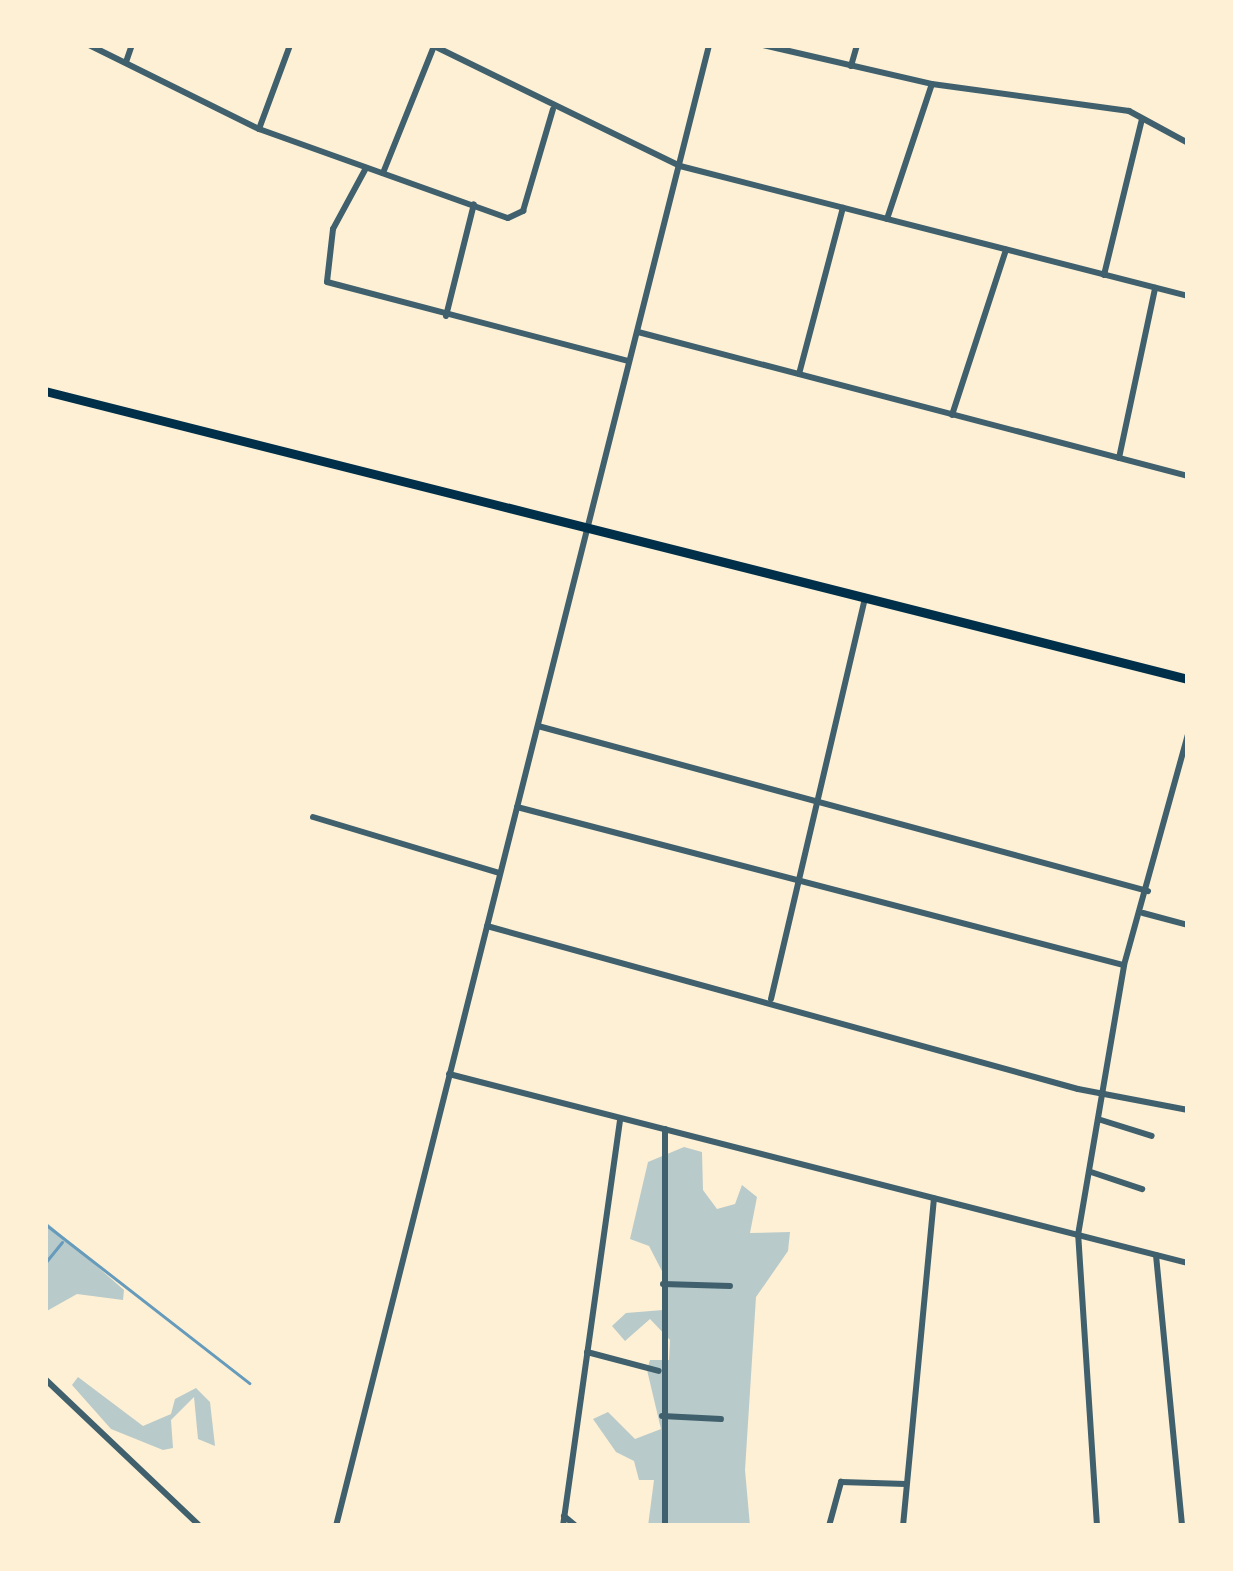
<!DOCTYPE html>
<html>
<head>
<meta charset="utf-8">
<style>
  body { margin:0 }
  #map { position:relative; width:1233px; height:1571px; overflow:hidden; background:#fdf0d5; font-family:Signika,sans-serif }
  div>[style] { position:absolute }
  .green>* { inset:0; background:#b9caca }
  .stream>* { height:3px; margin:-1.5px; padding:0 1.5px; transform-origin:1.5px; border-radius:1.5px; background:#669bbc }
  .minor>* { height:6px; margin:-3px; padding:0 3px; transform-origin:3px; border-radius:3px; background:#3f606c }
  .primary>* { height:9px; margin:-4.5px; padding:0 4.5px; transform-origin:4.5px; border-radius:4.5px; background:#003049 }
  span { translate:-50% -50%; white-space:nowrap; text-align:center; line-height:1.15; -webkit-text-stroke:12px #fdf0d5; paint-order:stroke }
  .frame { position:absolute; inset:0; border:48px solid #fdf0d5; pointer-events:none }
</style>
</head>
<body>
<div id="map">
  <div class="green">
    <div style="clip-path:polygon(684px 1147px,702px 1152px,703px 1190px,717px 1209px,735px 1204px,742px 1185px,757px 1197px,750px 1233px,790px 1232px,788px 1251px,756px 1297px,745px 1470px,750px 1526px,648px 1526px,654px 1480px,639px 1480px,634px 1461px,616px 1452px,593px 1419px,608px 1412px,635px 1439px,661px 1429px,647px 1370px,650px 1360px,669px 1360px,670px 1340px,650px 1319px,625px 1341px,612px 1326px,626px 1313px,663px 1310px,665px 1277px,649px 1246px,630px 1239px,648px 1162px)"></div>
    <div style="clip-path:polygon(45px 1221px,124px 1290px,123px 1300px,77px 1294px,45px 1312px)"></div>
    <div style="clip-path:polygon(78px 1377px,143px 1426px,171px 1414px,175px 1399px,196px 1388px,210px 1402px,215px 1446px,198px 1439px,194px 1397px,171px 1420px,173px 1448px,163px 1450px,111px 1429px,72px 1385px)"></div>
  </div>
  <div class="stream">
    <div style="left:45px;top:1224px;width:259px;rotate:37.9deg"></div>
    <div style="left:45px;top:1263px;width:27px;rotate:-51deg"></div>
  </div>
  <div class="minor">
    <div style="left:89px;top:45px;width:190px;rotate:26.3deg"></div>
    <div style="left:259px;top:129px;width:264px;rotate:19.7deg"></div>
    <div style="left:508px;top:218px;width:17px;rotate:-25deg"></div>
    <div style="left:523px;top:211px;width:106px;rotate:-73.6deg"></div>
    <div style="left:432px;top:45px;width:276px;rotate:26deg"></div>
    <div style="left:680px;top:166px;width:524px;rotate:14.35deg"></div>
    <div style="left:763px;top:45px;width:173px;rotate:13deg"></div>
    <div style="left:932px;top:84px;width:199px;rotate:7.8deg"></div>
    <div style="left:1129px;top:111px;width:67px;rotate:28.5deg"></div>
    <div style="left:126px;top:62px;width:18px;rotate:-71deg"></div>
    <div style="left:851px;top:66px;width:22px;rotate:-74deg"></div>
    <div style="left:259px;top:129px;width:90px;rotate:-69.7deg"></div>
    <div style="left:366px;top:168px;width:69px;rotate:118.4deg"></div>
    <div style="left:333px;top:229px;width:53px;rotate:96.5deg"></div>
    <div style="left:327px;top:282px;width:311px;rotate:14.7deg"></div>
    <div style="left:383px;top:173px;width:137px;rotate:-68.1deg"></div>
    <div style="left:887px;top:219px;width:142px;rotate:-71.6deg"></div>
    <div style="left:1104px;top:275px;width:161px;rotate:-76.3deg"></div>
    <div style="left:446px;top:316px;width:115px;rotate:-76deg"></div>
    <div style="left:638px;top:332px;width:569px;rotate:14.67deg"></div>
    <div style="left:799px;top:374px;width:172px;rotate:-75.2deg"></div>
    <div style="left:952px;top:415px;width:174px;rotate:-71.9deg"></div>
    <div style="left:1119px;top:458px;width:174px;rotate:-78deg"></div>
    <div style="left:538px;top:726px;width:632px;rotate:15.14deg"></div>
    <div style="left:517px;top:807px;width:626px;rotate:14.61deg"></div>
    <div style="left:313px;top:817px;width:195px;rotate:16.7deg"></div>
    <div style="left:1143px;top:913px;width:47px;rotate:14.9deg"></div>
    <div style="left:487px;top:926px;width:613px;rotate:15.42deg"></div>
    <div style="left:1078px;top:1089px;width:112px;rotate:10.8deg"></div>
    <div style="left:771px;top:999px;width:413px;rotate:-76.8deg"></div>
    <div style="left:449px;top:1074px;width:763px;rotate:14.35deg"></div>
    <div style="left:1101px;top:1120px;width:53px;rotate:17.4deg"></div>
    <div style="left:1091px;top:1172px;width:54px;rotate:18.4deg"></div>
    <div style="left:1156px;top:1255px;width:272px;rotate:84.5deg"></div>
    <div style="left:663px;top:1284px;width:67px;rotate:1.7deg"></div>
    <div style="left:587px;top:1352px;width:74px;rotate:14.8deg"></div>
    <div style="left:45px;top:1379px;width:214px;rotate:43.5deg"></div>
    <div style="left:662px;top:1416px;width:59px;rotate:2.9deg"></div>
    <div style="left:564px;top:1516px;width:16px;rotate:40deg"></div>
    <div style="left:336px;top:1526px;width:1527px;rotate:-75.86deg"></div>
    <div style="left:563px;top:1526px;width:410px;rotate:-82deg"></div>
    <div style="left:665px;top:1526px;width:397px;rotate:-90deg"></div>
    <div style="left:829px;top:1526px;width:46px;rotate:-74.7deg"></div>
    <div style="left:841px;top:1482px;width:65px;rotate:1.8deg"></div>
    <div style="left:903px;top:1526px;width:329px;rotate:-84.6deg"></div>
    <div style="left:1097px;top:1526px;width:292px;rotate:-93.7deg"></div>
    <div style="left:1078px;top:1235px;width:274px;rotate:-80.3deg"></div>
    <div style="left:1124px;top:965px;width:239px;rotate:-74.5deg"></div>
  </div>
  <div class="primary">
    <div style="left:45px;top:391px;width:1179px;rotate:14.14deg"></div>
  </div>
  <div class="frame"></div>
</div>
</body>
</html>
